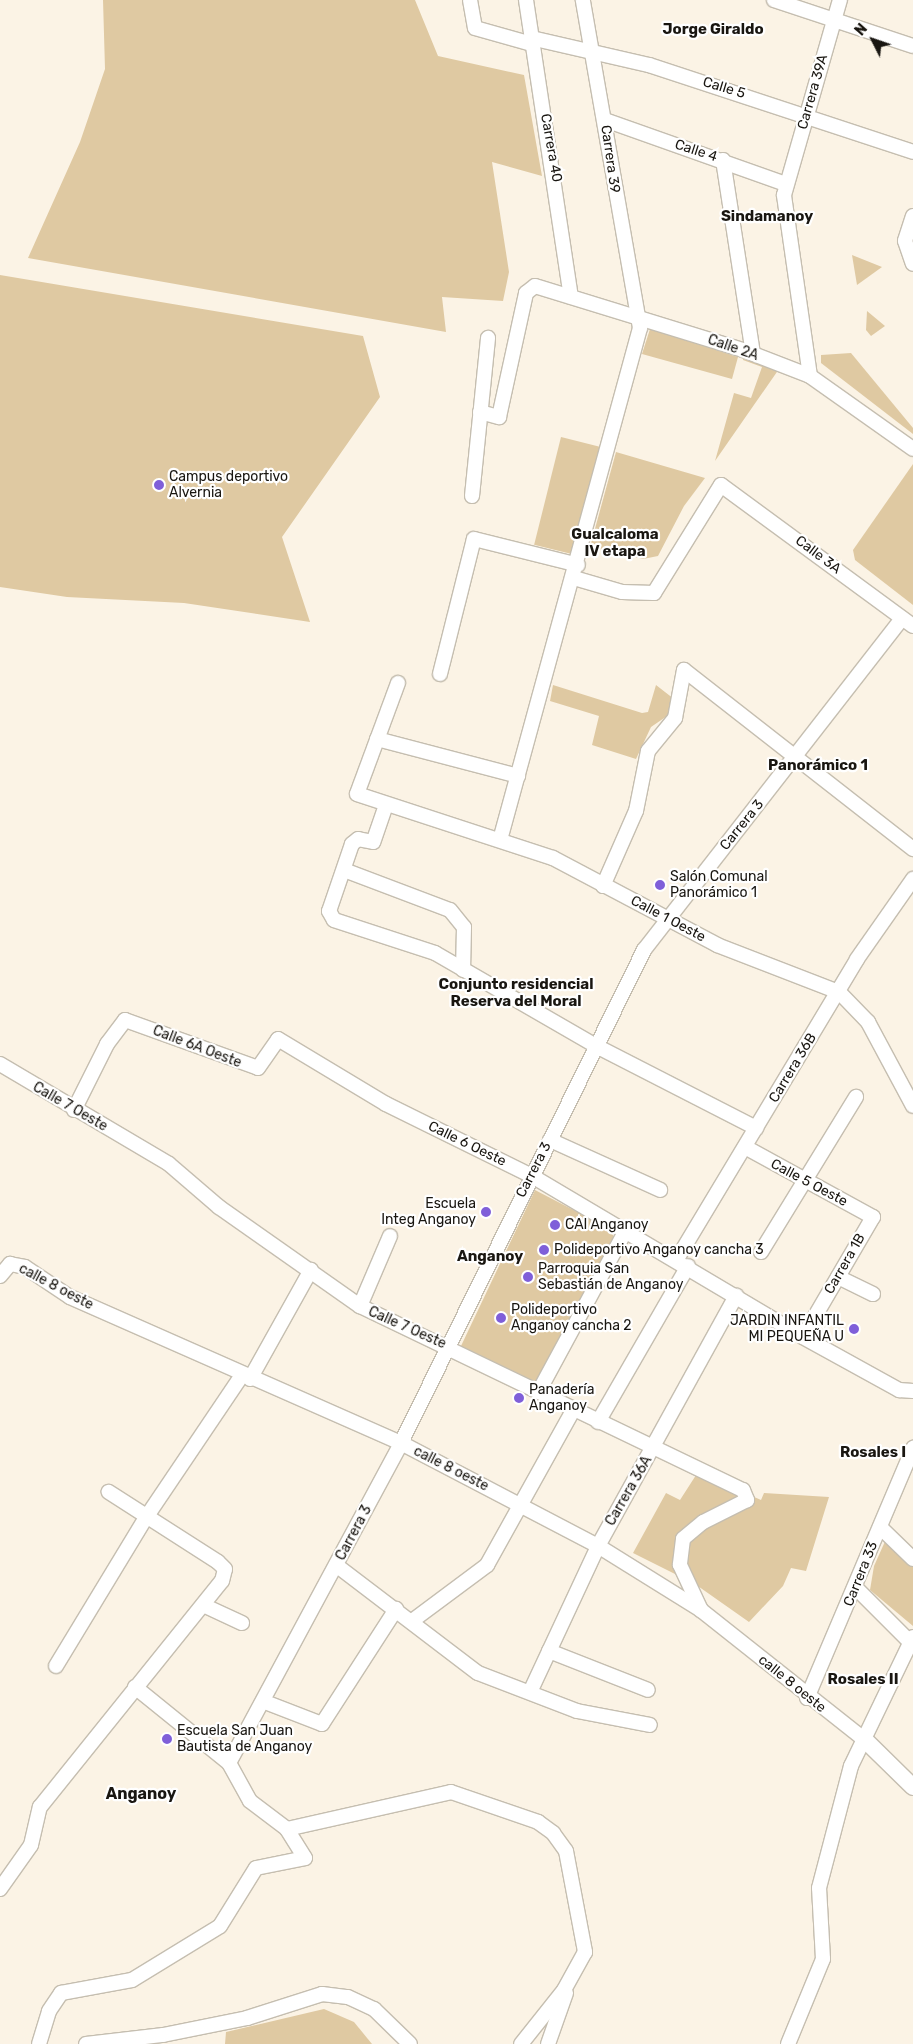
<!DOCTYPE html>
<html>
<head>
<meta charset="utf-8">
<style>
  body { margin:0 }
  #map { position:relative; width:913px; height:2044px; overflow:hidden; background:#fbf3e5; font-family:Rubik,sans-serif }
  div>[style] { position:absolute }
  .green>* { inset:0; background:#dfc9a2; transform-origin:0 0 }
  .roads { filter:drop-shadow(1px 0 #c5beb0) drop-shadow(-1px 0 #c5beb0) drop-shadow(0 1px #c5beb0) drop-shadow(0 -1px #c5beb0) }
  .minor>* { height:14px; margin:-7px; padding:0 7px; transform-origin:7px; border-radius:7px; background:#fff }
  .tertiary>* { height:16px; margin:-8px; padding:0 8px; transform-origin:8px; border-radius:8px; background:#fff }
  .dots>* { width:14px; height:14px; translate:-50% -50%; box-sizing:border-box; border:2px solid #fff; border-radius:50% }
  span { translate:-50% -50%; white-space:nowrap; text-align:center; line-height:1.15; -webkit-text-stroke:4.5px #fff; paint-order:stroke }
  .street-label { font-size:14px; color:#191611 }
  .poi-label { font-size:14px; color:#191611 }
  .left { translate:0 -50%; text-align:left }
  .right { translate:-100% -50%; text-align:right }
  .neighbourhood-label { font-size:15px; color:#191611; font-weight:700 }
  .quarter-label { font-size:16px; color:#191611; font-weight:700 }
  .north { position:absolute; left:848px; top:15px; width:50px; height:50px; -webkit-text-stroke:4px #fff; paint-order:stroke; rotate:311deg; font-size:14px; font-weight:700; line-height:20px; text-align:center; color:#191611 }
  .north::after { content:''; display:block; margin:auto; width:18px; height:22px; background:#191611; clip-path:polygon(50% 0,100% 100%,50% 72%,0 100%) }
</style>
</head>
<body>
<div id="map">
  <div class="green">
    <div style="clip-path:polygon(103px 0,415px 0,438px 56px,524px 75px,542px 176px,492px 162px,509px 272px,503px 301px,442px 297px,446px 332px,28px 258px,80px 142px,105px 69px)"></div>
    <div style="clip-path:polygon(852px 255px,882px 267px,857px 285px)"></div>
    <div style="clip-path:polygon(0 275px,363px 336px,380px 397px,282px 537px,310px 622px,184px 603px,67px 597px,0 587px)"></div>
    <div style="clip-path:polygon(867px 311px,885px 326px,871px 336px,866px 330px)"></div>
    <div style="clip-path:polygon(650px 329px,738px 357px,732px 379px,642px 354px)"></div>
    <div style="clip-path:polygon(851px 353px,913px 428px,913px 434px,821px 363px,821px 355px)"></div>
    <div style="clip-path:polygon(743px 354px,779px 369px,715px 461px,734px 393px,751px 398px,762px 367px,743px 360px)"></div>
    <div style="left:561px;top:437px;width:44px;height:111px;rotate:14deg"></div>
    <div style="clip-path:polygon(616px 452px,705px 478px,684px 506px,658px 556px,643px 559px,590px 547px)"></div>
    <div style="clip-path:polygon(913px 464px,913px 605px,855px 560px,853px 550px)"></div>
    <div style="clip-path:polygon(553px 685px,642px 713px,648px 712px,656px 685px,674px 699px,670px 714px,651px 727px,636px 759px,592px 745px,599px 716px,550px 701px)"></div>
    <div style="clip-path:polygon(535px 1190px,608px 1228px,617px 1241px,538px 1383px,461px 1346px)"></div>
    <div style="clip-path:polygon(698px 1472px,761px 1500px,764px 1493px,829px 1497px,806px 1571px,791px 1568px,783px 1586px,749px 1622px,695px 1584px,633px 1553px,666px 1493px,680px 1500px)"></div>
    <div style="clip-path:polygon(887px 1537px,913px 1564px,913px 1626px,870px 1590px,874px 1566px)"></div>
    <div style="clip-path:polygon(324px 2009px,354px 2022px,372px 2044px,225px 2044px,226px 2032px)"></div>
  </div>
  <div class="roads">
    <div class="minor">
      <div style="left:470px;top:0;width:28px;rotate:80deg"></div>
      <div style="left:475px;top:28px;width:59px;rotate:15.7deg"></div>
      <div style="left:526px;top:0;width:300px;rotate:81.4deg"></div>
      <div style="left:774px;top:0;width:146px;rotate:18.3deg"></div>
      <div style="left:531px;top:38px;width:121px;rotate:12.9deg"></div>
      <div style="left:649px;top:65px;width:278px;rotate:18.2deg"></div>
      <div style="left:605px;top:120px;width:192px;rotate:19.5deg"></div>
      <div style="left:723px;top:160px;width:196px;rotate:81.2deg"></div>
      <div style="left:913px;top:216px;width:26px;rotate:108deg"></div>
      <div style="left:905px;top:241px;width:24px;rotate:71deg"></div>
      <div style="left:810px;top:376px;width:183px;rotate:-98.2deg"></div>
      <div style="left:784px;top:195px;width:203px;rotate:-74deg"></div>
      <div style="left:480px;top:412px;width:20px;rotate:15deg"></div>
      <div style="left:499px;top:417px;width:127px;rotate:-77.7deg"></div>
      <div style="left:526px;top:293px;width:11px;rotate:-38deg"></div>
      <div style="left:535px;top:286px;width:218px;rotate:17.1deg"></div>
      <div style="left:743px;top:350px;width:72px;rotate:21.2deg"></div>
      <div style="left:810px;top:376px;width:126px;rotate:35.3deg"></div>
      <div style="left:472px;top:496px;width:159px;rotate:-84.2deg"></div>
      <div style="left:574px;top:578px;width:50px;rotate:16.3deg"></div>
      <div style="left:622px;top:592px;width:32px;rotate:2deg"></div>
      <div style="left:654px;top:593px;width:127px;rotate:-58.2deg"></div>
      <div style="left:721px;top:485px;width:238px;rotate:36.3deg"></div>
      <div style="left:440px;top:674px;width:139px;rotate:-75.9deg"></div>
      <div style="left:474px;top:539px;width:107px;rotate:14deg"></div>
      <div style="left:398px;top:683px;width:118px;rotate:110.3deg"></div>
      <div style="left:357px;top:794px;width:206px;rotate:18.1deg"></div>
      <div style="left:553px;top:858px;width:186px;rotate:27.9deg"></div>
      <div style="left:717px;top:945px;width:131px;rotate:21.1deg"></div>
      <div style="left:839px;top:992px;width:42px;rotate:46deg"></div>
      <div style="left:868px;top:1022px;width:95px;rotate:61.8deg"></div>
      <div style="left:377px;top:739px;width:146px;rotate:14.7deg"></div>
      <div style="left:386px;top:805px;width:39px;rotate:109deg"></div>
      <div style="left:373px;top:842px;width:15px;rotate:-169deg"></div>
      <div style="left:358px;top:839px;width:8px;rotate:140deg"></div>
      <div style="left:352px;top:844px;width:71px;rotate:108.9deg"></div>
      <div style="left:329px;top:911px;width:10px;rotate:61deg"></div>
      <div style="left:334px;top:920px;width:106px;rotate:18.1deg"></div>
      <div style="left:435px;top:953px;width:186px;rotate:30deg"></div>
      <div style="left:596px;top:1046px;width:180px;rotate:27.1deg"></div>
      <div style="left:500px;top:840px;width:531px;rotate:-74.71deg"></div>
      <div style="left:640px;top:328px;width:333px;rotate:-99.9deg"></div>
      <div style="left:344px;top:870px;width:113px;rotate:20.7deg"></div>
      <div style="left:450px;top:910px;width:22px;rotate:51deg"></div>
      <div style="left:464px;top:927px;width:43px;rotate:91.3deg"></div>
      <div style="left:603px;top:886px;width:82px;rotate:-66.3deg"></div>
      <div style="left:636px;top:811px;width:61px;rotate:-78.7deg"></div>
      <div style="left:648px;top:751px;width:43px;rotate:-50.7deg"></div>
      <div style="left:675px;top:718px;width:49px;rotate:-79.4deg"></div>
      <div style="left:684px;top:670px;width:291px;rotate:38deg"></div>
      <div style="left:0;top:1064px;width:196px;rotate:30.6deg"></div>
      <div style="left:169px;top:1164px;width:66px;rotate:40.7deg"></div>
      <div style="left:219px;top:1207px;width:172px;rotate:35.1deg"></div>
      <div style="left:360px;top:1306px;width:425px;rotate:25.7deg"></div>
      <div style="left:743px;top:1490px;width:11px;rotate:68deg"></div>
      <div style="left:747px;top:1500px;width:49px;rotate:153.4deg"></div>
      <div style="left:703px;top:1522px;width:26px;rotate:140deg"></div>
      <div style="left:683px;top:1539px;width:26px;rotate:97deg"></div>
      <div style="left:680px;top:1565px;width:50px;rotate:65deg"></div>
      <div style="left:74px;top:1110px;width:74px;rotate:-63.4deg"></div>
      <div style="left:107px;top:1044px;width:30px;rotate:-53deg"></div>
      <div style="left:125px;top:1020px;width:141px;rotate:19.8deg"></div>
      <div style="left:258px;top:1068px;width:35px;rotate:-55deg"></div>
      <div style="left:278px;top:1039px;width:126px;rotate:31deg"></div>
      <div style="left:386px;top:1104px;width:163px;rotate:26.3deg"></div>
      <div style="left:532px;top:1176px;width:315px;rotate:30.7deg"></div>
      <div style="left:803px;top:1337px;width:110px;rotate:28.9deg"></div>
      <div style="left:899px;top:1390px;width:14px;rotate:4deg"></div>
      <div style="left:550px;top:1140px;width:121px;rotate:24.4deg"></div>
      <div style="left:745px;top:1147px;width:146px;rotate:28.7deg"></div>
      <div style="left:873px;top:1217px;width:139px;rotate:120.3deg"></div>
      <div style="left:761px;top:1252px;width:182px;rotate:-58.5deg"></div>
      <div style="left:677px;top:1259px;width:350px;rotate:-59deg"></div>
      <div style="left:857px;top:959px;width:98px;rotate:-55deg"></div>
      <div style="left:0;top:1276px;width:16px;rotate:-50deg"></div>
      <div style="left:10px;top:1264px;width:15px;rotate:11deg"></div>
      <div style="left:25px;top:1267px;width:54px;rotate:33.7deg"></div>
      <div style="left:70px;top:1297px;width:362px;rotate:23.8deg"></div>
      <div style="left:401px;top:1443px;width:222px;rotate:27.6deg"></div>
      <div style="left:598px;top:1546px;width:121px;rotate:31.9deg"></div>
      <div style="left:701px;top:1610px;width:209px;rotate:38.4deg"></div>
      <div style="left:838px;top:1277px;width:39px;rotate:26deg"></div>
      <div style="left:360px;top:1306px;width:76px;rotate:-66.8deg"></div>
      <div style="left:250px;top:1379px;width:125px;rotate:-60.8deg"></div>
      <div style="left:539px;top:1391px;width:183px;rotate:-61.6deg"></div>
      <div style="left:598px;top:1422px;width:180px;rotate:-60deg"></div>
      <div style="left:880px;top:1527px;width:46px;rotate:44.1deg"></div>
      <div style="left:336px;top:1565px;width:178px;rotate:37.3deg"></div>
      <div style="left:478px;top:1673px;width:106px;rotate:21deg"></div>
      <div style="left:577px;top:1711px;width:74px;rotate:10.9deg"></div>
      <div style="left:857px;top:1589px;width:76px;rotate:45deg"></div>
      <div style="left:203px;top:1605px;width:43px;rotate:24.8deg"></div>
      <div style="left:412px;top:1621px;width:94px;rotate:-36.7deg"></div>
      <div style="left:487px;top:1565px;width:179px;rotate:-60.9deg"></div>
      <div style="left:549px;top:1651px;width:106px;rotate:21.5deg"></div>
      <div style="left:56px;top:1666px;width:175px;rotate:-58.8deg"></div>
      <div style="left:147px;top:1516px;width:170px;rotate:-56deg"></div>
      <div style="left:135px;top:1687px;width:121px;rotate:39deg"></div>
      <div style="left:229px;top:1763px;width:43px;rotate:61.1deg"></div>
      <div style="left:250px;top:1801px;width:46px;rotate:37.1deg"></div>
      <div style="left:287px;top:1829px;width:168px;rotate:-12.7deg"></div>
      <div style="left:451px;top:1792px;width:92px;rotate:19deg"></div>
      <div style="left:538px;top:1822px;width:19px;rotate:36deg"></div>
      <div style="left:553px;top:1833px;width:22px;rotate:54deg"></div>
      <div style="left:566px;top:1851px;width:103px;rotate:79.3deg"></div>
      <div style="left:585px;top:1952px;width:43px;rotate:118.9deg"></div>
      <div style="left:564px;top:1990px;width:69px;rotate:128.5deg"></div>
      <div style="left:531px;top:1690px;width:159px;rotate:-65deg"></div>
      <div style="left:598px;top:1546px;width:286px;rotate:-61.1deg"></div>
      <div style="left:807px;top:1698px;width:272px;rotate:-67deg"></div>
      <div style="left:265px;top:1702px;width:61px;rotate:21.1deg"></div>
      <div style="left:322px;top:1724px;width:137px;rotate:-57.2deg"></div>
      <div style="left:229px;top:1763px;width:363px;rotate:-61.7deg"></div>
      <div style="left:401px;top:1443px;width:550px;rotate:-63.76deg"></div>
      <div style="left:644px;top:950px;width:420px;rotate:-52.1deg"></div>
      <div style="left:0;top:1889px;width:54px;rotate:-54.8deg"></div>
      <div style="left:31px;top:1845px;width:39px;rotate:-77deg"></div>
      <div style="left:40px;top:1807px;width:290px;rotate:-51.2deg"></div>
      <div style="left:222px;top:1581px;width:12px;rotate:-76deg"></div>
      <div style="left:225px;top:1569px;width:10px;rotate:-135deg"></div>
      <div style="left:218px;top:1562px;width:130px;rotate:-147.3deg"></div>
      <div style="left:39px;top:2044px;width:34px;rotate:-73deg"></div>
      <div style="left:49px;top:2011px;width:22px;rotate:-56deg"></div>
      <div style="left:61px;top:1993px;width:72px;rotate:-10.4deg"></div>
      <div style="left:132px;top:1980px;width:103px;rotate:-31.5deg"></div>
      <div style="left:220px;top:1926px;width:68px;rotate:-58.2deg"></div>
      <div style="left:256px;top:1868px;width:50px;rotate:-11.5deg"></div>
      <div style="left:305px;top:1858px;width:34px;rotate:-122deg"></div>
      <div style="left:86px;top:2044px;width:78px;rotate:-6.7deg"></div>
      <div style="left:163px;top:2035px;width:86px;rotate:-11.4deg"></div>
      <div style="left:247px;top:2018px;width:79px;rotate:-17.7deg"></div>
      <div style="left:322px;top:1994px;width:26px;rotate:7deg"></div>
      <div style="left:348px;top:1997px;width:29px;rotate:25deg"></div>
      <div style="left:374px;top:2009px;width:50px;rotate:44.2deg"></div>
      <div style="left:548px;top:2044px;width:54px;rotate:-70.6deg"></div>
      <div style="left:788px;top:2044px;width:92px;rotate:-67.6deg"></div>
      <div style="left:823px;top:1959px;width:71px;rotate:-93.2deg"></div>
      <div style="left:819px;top:1888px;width:126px;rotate:-75.3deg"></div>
      <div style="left:851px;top:1766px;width:143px;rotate:-64.3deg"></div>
    </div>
    <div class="tertiary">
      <div style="left:865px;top:1740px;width:67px;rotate:44.4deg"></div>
    </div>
  </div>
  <div class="dots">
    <div style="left:159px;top:485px;background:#7f5fd9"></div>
    <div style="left:660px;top:885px;background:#7f5fd9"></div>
    <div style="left:486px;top:1212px;background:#7f5fd9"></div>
    <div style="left:555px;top:1225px;background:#7f5fd9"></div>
    <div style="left:544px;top:1250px;background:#7f5fd9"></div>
    <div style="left:528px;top:1277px;background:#7f5fd9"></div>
    <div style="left:501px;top:1318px;background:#7f5fd9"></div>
    <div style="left:854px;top:1329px;background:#7f5fd9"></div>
    <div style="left:519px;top:1398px;background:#7f5fd9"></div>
    <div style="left:167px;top:1739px;background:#7f5fd9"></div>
  </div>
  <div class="street-label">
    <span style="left:724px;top:88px;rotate:17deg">Calle 5</span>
    <span style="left:813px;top:92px;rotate:-74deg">Carrera 39A</span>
    <span style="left:551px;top:148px;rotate:80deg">Carrera 40</span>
    <span style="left:696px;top:151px;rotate:18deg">Calle 4</span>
    <span style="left:610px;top:159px;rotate:82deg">Carrera 39</span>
    <span style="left:733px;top:348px;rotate:19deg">Calle 2A</span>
    <span style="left:818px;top:555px;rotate:37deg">Calle 3A</span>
    <span style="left:742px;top:825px;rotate:-51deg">Carrera 3</span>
    <span style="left:668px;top:919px;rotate:28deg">Calle 1 Oeste</span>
    <span style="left:197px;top:1047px;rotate:21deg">Calle 6A Oeste</span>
    <span style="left:793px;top:1068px;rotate:-59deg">Carrera 36B</span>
    <span style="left:70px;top:1107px;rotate:30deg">Calle 7 Oeste</span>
    <span style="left:467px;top:1144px;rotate:26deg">Calle 6 Oeste</span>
    <span style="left:534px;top:1170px;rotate:-63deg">Carrera 3</span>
    <span style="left:809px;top:1183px;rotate:28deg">Calle 5 Oeste</span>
    <span style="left:845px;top:1264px;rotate:-60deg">Carrera 1B</span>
    <span style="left:56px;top:1287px;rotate:28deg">calle 8 oeste</span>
    <span style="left:407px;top:1328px;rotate:24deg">Calle 7 Oeste</span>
    <span style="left:451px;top:1469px;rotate:27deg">calle 8 oeste</span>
    <span style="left:629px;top:1491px;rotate:-60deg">Carrera 36A</span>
    <span style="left:354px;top:1533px;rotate:-62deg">Carrera 3</span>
    <span style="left:861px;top:1574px;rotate:-68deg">Carrera 33</span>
    <span style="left:792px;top:1684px;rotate:39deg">calle 8 oeste</span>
  </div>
  <div class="poi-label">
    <span class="left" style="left:169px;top:485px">Campus deportivo<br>Alvernia</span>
    <span class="left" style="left:670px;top:885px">Salón Comunal<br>Panorámico 1</span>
    <span class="right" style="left:476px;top:1212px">Escuela<br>Integ Anganoy</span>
    <span class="left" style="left:565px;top:1225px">CAI Anganoy</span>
    <span class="left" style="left:554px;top:1250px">Polideportivo Anganoy cancha 3</span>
    <span class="left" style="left:538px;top:1277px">Parroquia San<br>Sebastián de Anganoy</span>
    <span class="left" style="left:511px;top:1318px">Polideportivo<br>Anganoy cancha 2</span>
    <span class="right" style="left:844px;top:1329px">JARDIN INFANTIL<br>MI PEQUEÑA U</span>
    <span class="left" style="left:529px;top:1398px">Panadería<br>Anganoy</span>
    <span class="left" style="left:177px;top:1739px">Escuela San Juan<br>Bautista de Anganoy</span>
  </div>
  <div class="neighbourhood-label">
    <span style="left:713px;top:30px">Jorge Giraldo</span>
    <span style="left:767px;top:217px">Sindamanoy</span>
    <span style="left:615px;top:543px">Gualcaloma<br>IV etapa</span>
    <span style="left:818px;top:766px">Panorámico 1</span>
    <span style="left:516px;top:993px">Conjunto residencial<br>Reserva del Moral</span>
    <span style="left:490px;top:1257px">Anganoy</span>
    <span style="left:873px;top:1453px">Rosales I</span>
    <span style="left:863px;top:1680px">Rosales II</span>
  </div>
  <div class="quarter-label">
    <span style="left:141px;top:1794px">Anganoy</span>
  </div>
  <div class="north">N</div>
</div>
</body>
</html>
